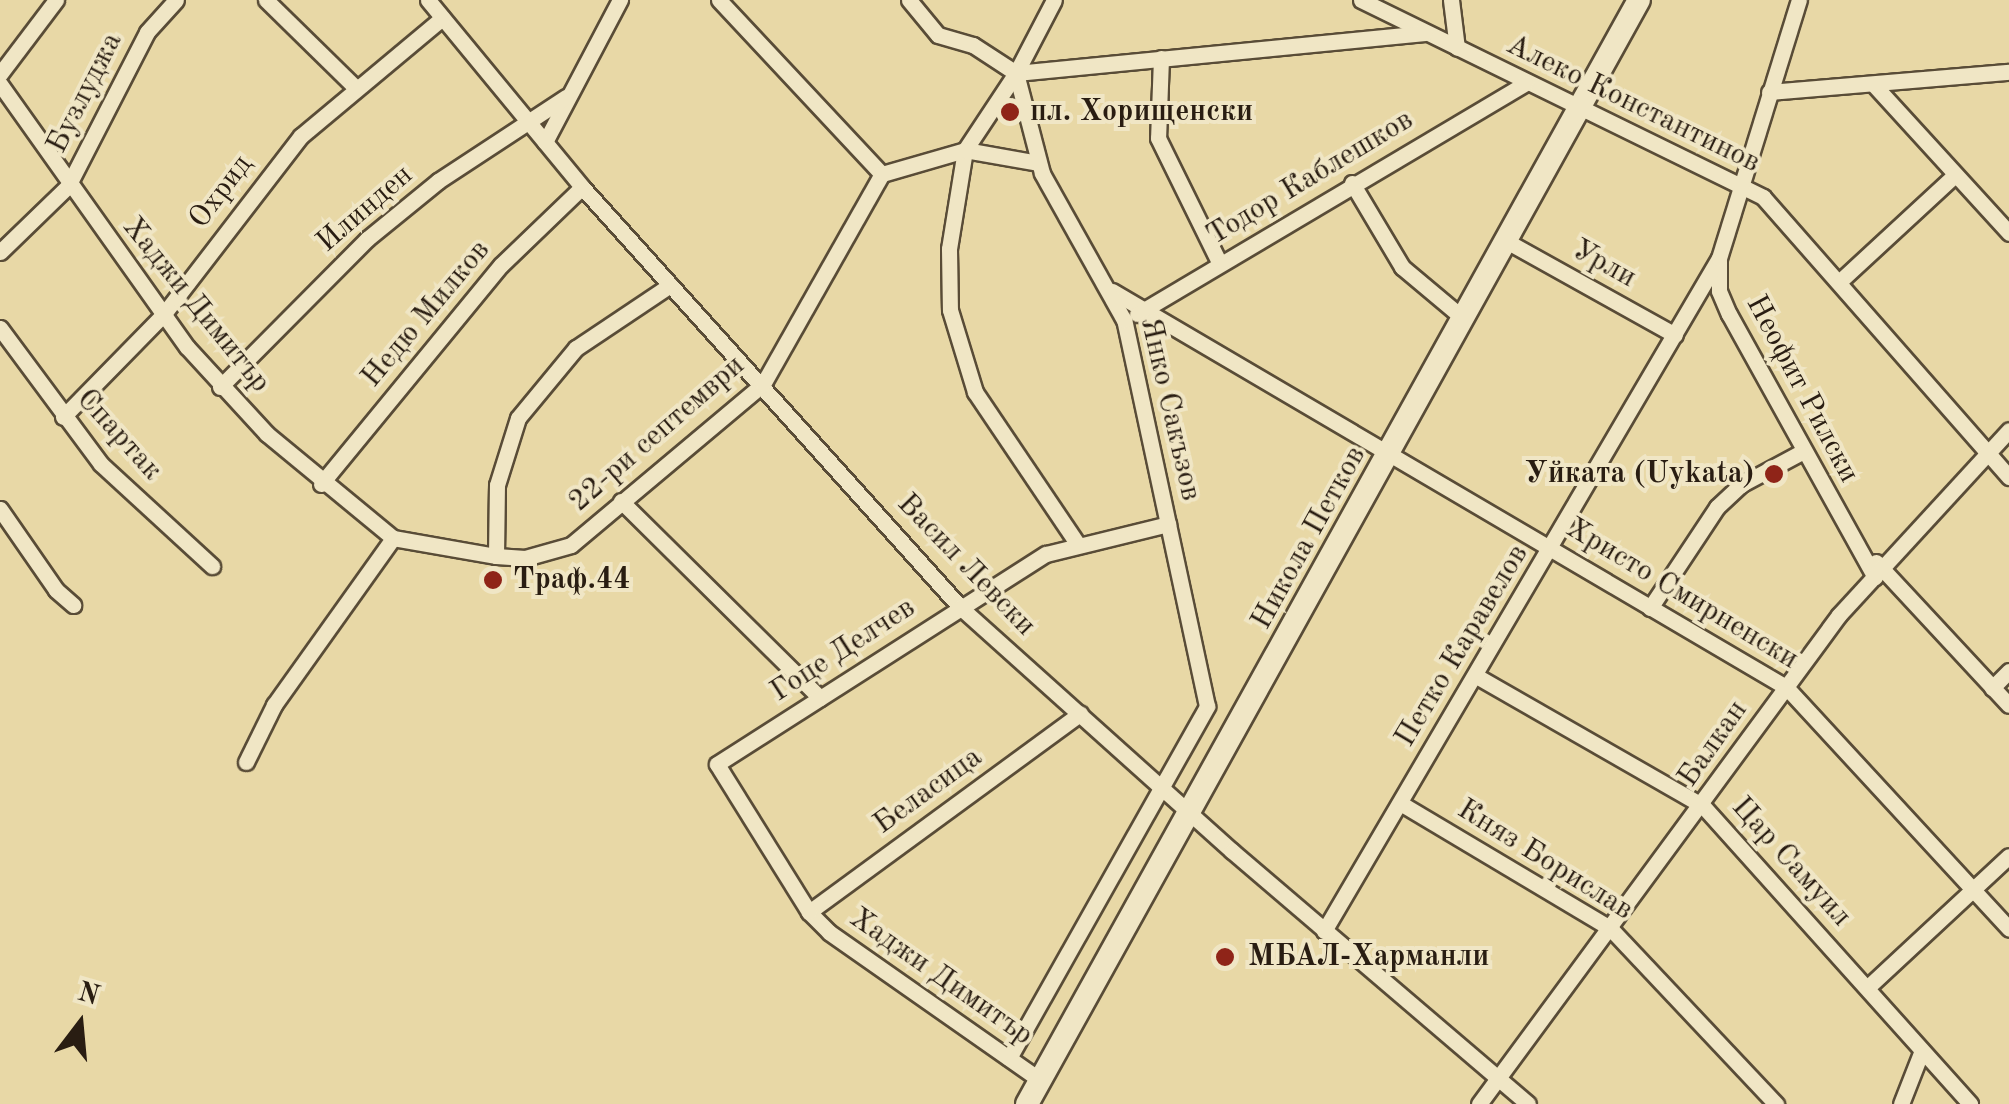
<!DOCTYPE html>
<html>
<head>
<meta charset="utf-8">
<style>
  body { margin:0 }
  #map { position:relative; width:2009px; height:1104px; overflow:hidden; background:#e8d8a6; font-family:"Old Standard TT",serif }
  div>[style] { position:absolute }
  .roads { filter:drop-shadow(2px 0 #594c37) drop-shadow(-2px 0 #594c37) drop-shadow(0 2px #594c37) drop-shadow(0 -2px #594c37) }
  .street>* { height:15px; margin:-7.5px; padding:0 7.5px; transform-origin:7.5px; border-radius:7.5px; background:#f0e6c5 }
  .secondary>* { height:22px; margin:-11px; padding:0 11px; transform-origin:11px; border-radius:11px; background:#f0e6c5 }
  .dots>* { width:28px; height:28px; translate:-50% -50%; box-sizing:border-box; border:5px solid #f0e6c5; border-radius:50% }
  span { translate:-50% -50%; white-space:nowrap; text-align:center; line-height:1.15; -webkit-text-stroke:8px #f0e6c5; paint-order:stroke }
  .street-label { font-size:30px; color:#291d12 }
  .poi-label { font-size:30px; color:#291d12; font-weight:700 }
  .left { translate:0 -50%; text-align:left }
  .right { translate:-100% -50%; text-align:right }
  .north { position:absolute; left:30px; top:974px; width:100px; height:100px; -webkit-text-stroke:8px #f0e6c5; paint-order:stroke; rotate:16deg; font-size:28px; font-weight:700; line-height:40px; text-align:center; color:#291d12 }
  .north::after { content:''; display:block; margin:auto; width:35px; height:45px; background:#291d12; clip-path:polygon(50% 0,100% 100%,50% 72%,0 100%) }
</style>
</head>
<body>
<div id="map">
  <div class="roads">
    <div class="street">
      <div style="left:266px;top:0;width:126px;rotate:44.4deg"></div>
      <div style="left:428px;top:0;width:242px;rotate:50.5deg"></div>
      <div style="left:582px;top:187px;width:565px;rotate:48.01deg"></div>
      <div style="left:960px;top:607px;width:365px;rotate:41.9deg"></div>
      <div style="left:1232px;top:851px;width:389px;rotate:40.5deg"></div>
      <div style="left:719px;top:0;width:238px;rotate:46.9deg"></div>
      <div style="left:909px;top:0;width:45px;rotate:50.4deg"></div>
      <div style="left:938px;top:35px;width:36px;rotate:16deg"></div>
      <div style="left:973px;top:45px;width:51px;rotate:33.1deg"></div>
      <div style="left:1361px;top:0;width:448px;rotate:26.1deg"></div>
      <div style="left:1763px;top:197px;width:373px;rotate:48.7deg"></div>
      <div style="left:1451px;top:0;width:48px;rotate:82.9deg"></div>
      <div style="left:1161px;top:58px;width:80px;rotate:92.1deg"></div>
      <div style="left:1158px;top:138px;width:140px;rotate:63.8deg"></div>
      <div style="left:1016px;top:73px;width:92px;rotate:123.5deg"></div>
      <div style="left:965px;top:150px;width:100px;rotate:99.2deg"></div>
      <div style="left:949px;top:249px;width:61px;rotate:89.1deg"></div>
      <div style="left:950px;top:310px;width:86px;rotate:73deg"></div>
      <div style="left:975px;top:392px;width:181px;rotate:56deg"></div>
      <div style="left:1016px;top:73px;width:411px;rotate:-5.6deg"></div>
      <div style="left:0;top:74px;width:93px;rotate:-52.9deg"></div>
      <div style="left:0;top:84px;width:323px;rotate:54.6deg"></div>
      <div style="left:187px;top:347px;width:118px;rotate:47.4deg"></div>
      <div style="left:267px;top:434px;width:163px;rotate:39.5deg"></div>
      <div style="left:393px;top:538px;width:105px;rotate:9.9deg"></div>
      <div style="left:496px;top:556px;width:29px;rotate:4deg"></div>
      <div style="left:525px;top:558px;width:48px;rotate:-15.8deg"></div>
      <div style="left:571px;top:545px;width:251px;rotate:-40deg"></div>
      <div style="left:763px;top:384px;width:241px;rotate:-60.5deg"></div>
      <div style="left:882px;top:174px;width:86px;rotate:-16.1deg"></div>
      <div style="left:965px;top:150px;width:74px;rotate:10.1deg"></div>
      <div style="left:1875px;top:86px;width:199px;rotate:47.6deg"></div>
      <div style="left:1769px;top:92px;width:241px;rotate:-4.8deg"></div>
      <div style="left:545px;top:142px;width:161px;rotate:-62.2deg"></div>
      <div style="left:1352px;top:183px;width:98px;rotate:59.2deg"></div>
      <div style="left:1402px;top:267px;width:81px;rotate:40deg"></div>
      <div style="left:1508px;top:242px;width:191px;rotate:29.1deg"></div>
      <div style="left:0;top:252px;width:95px;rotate:-44.1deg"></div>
      <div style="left:68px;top:186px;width:173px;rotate:-62.8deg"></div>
      <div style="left:147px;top:32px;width:43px;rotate:-47.8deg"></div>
      <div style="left:1719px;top:261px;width:30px;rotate:90deg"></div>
      <div style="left:1719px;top:291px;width:25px;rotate:67deg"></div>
      <div style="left:1729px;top:314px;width:301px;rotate:61deg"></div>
      <div style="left:1839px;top:282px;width:158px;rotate:-42.7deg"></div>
      <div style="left:1112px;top:291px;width:782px;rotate:30.44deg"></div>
      <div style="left:1786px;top:687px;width:329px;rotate:47.3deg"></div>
      <div style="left:1137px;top:314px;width:452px;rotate:-30.7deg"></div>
      <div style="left:0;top:328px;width:169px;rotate:53.4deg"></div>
      <div style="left:101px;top:464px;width:151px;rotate:42.6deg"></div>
      <div style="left:220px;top:387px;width:209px;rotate:-45.2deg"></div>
      <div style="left:367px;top:239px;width:92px;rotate:-39.2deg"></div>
      <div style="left:438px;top:181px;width:153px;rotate:-33.3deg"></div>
      <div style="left:63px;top:417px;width:143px;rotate:-45.6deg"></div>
      <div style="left:163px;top:315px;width:226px;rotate:-52.4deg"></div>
      <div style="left:301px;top:136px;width:184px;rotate:-39.9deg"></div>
      <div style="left:321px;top:484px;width:283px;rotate:-50.6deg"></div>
      <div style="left:501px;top:265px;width:112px;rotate:-43.9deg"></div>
      <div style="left:621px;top:501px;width:280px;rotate:44.7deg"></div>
      <div style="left:0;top:509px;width:98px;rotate:55.3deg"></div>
      <div style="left:56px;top:590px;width:23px;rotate:41deg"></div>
      <div style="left:496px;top:556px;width:71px;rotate:-89.2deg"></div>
      <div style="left:497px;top:485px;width:70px;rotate:-72.6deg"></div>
      <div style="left:518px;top:418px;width:91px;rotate:-50.4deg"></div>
      <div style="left:576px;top:348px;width:113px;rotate:-33.8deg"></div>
      <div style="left:1876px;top:562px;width:195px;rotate:47.1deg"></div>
      <div style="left:1650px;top:608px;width:121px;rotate:-56.4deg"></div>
      <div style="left:1717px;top:507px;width:34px;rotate:-43deg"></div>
      <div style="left:1742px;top:484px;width:68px;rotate:-28.1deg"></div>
      <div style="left:1478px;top:677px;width:259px;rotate:29.8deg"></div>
      <div style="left:1703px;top:806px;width:400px;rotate:48.1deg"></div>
      <div style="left:1992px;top:688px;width:24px;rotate:-45deg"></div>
      <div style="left:246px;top:762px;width:64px;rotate:-63.8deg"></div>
      <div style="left:274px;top:705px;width:205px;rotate:-54.5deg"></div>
      <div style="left:1400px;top:803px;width:246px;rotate:30.8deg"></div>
      <div style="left:1611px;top:929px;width:241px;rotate:46.7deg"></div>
      <div style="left:809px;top:912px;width:336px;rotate:-36.2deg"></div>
      <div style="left:1324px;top:931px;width:780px;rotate:-59.59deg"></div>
      <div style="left:1719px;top:258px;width:270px;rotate:-72.8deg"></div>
      <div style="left:1868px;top:987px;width:192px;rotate:-42.9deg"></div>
      <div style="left:1009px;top:1058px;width:404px;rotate:-60.6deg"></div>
      <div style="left:1207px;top:706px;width:395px;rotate:-102.1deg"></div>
      <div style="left:1124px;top:320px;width:168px;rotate:-119.2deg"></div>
      <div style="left:1042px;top:173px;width:103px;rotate:-104.6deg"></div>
      <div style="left:1016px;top:73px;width:82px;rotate:-62.5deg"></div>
      <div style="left:1040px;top:1080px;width:258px;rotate:-145deg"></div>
      <div style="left:829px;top:932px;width:28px;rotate:-135deg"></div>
      <div style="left:809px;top:912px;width:174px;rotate:-121.9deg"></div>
      <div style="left:717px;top:764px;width:390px;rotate:-32.6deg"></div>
      <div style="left:1046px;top:554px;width:126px;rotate:-13.8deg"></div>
      <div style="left:1479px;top:1104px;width:607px;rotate:-53.64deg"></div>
      <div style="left:1839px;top:615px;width:251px;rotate:-47.4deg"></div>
      <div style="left:1901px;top:1104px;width:55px;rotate:-68.6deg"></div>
    </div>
    <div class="secondary">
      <div style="left:1027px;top:1104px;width:1262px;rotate:-61deg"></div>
    </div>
  </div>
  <div class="dots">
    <div style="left:1010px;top:112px;background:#8f2418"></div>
    <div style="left:1774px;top:474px;background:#8f2418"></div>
    <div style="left:493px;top:580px;background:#8f2418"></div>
    <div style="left:1225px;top:957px;background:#8f2418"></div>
  </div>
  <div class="street-label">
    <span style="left:85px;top:93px;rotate:-63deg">Бузлуджа</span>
    <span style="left:1633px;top:104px;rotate:26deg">Алеко Константинов</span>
    <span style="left:1310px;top:178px;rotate:-31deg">Тодор Каблешков</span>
    <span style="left:221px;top:192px;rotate:-53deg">Охрид</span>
    <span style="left:365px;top:209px;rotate:-41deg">Илинден</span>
    <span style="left:1604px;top:264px;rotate:29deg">Урли</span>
    <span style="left:196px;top:305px;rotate:51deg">Хаджи Димитър</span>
    <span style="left:426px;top:314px;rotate:-50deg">Недю Милков</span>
    <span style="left:1802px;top:389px;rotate:62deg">Неофит Рилски</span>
    <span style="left:1170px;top:409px;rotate:77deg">Янко Сакъзов</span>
    <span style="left:657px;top:434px;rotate:-41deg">22-ри септември</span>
    <span style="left:119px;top:435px;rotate:48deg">Спартак</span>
    <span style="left:1309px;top:538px;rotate:-61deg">Никола Петков</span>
    <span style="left:966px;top:565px;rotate:46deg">Васил Левски</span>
    <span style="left:1682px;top:594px;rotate:31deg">Христо Смирненски</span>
    <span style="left:1462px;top:646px;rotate:-59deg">Петко Каравелов</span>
    <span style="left:843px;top:650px;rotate:-33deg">Гоце Делчев</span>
    <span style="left:1713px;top:744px;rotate:-55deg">Балкан</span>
    <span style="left:928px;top:791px;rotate:-36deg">Беласица</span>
    <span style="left:1545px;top:860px;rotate:32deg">Княз Борислав</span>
    <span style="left:1791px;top:862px;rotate:48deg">Цар Самуил</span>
    <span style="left:941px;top:977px;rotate:35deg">Хаджи Димитър</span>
  </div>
  <div class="poi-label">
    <span class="left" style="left:1030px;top:112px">пл. Хорищенски</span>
    <span class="right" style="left:1754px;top:474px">Уйката (Uykata)</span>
    <span class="left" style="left:513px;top:580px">Траф.44</span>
    <span class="left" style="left:1248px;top:957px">МБАЛ-Харманли</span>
  </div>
  <div class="north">N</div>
</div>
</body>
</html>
